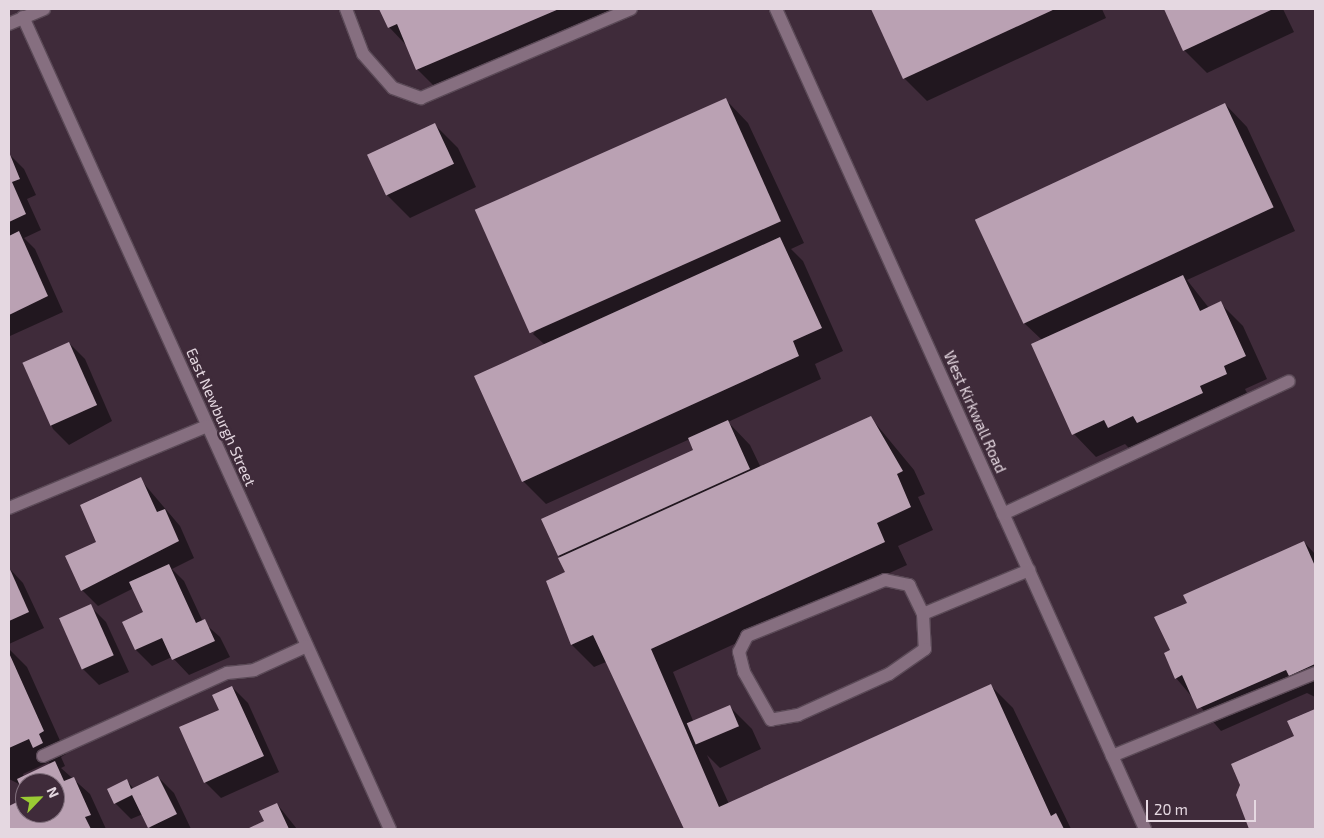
<!DOCTYPE html>
<html>
<head>
<meta charset="utf-8">
<style>
  body { margin:0 }
  #map { position:relative; width:1324px; height:838px; overflow:hidden; background:#3f2b3a; font-family:"Exo 2",sans-serif }
  div>[style] { position:absolute }
  .shadow>* { inset:0; background:#0007 }
  .building>* { inset:0; background:#baa1b3; transform-origin:0 0 }
  .roads { filter:drop-shadow(1px 0 #5b4a57) drop-shadow(-1px 0 #5b4a57) drop-shadow(0 1px #5b4a57) drop-shadow(0 -1px #5b4a57) }
  .minor>* { height:12px; margin:-6px; padding:0 6px; transform-origin:6px; border-radius:6px; background:#866f80 }
  span { translate:-50% -50%; white-space:nowrap; text-align:center; line-height:1.15; -webkit-text-stroke:5px #3f2b3a; paint-order:stroke }
  .street-label { font-size:15px; color:#e5d8e1 }
  .frame { position:absolute; inset:0; border:10px solid #e5d8e1; pointer-events:none }
  .north { position:absolute; left:15px; top:773px; width:50px; height:50px; box-sizing:border-box; background:#3f2b3a; border:1px solid #81707d; border-radius:50%; rotate:66deg; font-size:14px; font-weight:700; line-height:20px; text-align:center; color:#e5d8e1 }
  .north::after { content:''; display:block; margin:auto; width:18px; height:22px; background:#9acb34; clip-path:polygon(50% 0,100% 100%,50% 72%,0 100%) }
  .scale { position:absolute; left:1146px; top:800px; width:110px; height:22px; box-sizing:border-box; border:2px solid #e5d8e1; border-top:0; padding-left:6px; font-size:15px; line-height:18px; white-space:nowrap; color:#e5d8e1; -webkit-text-stroke:4px #3f2b3a; paint-order:stroke }
</style>
</head>
<body>
<div id="map">
  <div class="shadow">
    <div style="clip-path:polygon(381px 9px,621px 9px,440px 92px,417px 69px,407px 46px,389px 27px)"></div>
    <div style="clip-path:polygon(873px 9px,1102px 9px,1106px 18px,927px 101px,904px 78px)"></div>
    <div style="clip-path:polygon(1165px 9px,1283px 9px,1294px 32px,1207px 73px,1184px 50px)"></div>
    <div style="clip-path:polygon(726px 100px,748px 123px,804px 243px,791px 249px,803px 261px,843px 351px,815px 364px,821px 379px,728px 422px,750px 445px,761px 468px,871px 418px,914px 470px,925px 494px,918px 497px,933px 530px,898px 546px,907px 565px,673px 672px,694px 723px,729px 706px,752px 729px,761px 749px,720px 768px,707px 755px,729px 804px,990px 685px,1013px 708px,1071px 829px,685px 829px,606px 662px,594px 667px,572px 645px,564px 627px,568px 625px,566px 573px,559px 555px,695px 450px,690px 439px,546px 504px,523px 481px,545px 345px,533px 334px)"></div>
    <div style="clip-path:polygon(1225px 104px,1247px 127px,1295px 231px,1187px 280px,1209px 308px,1220px 303px,1243px 326px,1267px 379px,1245px 389px,1249px 397px,1131px 450px,1125px 444px,1096px 457px,1074px 434px,1042px 340px,1023px 322px)"></div>
    <div style="clip-path:polygon(435px 125px,458px 148px,476px 187px,410px 218px,387px 195px)"></div>
    <div style="clip-path:polygon(9px 154px,24px 169px,36px 195px,27px 199px,41px 230px,24px 238px,35px 249px,63px 312px,10px 336px)"></div>
    <div style="clip-path:polygon(69px 343px,85px 359px,112px 421px,69px 445px,53px 429px,23px 364px)"></div>
    <div style="clip-path:polygon(140px 479px,180px 526px,194px 558px,172px 569px,184px 581px,203px 622px,220px 637px,230px 657px,189px 675px,172px 657px,152px 666px,136px 650px,123px 622px,145px 612px,134px 588px,98px 606px,82px 590px,98px 542px)"></div>
    <div style="clip-path:polygon(1304px 542px,1315px 554px,1315px 697px,1307px 693px,1221px 731px,1176px 678px,1172px 651px,1188px 604px)"></div>
    <div style="clip-path:polygon(9px 568px,23px 583px,44px 628px,9px 644px)"></div>
    <div style="clip-path:polygon(90px 606px,106px 622px,129px 672px,99px 685px,83px 669px)"></div>
    <div style="clip-path:polygon(evenodd,9px 649px,27px 667px,66px 754px,61px 757px,65px 766px,61px 768px,90px 794px,106px 829px,9px 829px,9px 807px,25px 800px,25px 813px,55px 813px,55px 783px,25px 783px,25px 794px,21px 785px,9px 779px,9px 649px,49px 762px,50px 765px,24px 777px,23px 774px,49px 762px)"></div>
    <div style="clip-path:polygon(232px 687px,248px 703px,279px 772px,221px 798px,205px 782px)"></div>
    <div style="clip-path:polygon(1315px 710px,1315px 829px,1251px 829px,1295px 737px,1289px 722px)"></div>
    <div style="clip-path:polygon(158px 777px,174px 793px,191px 829px,151px 829px,143px 814px,131px 819px,115px 803px,127px 781px,134px 789px)"></div>
    <div style="clip-path:polygon(277px 804px,297px 829px,250px 829px,266px 822px)"></div>
  </div>
  <div class="building">
    <div style="clip-path:polygon(379px 9px,559px 9px,416px 70px,397px 24px,388px 28px)"></div>
    <div style="clip-path:polygon(871px 9px,1055px 9px,903px 79px)"></div>
    <div style="clip-path:polygon(1164px 9px,1273px 9px,1183px 51px)"></div>
    <div style="left:726px;top:98px;width:135px;height:275px;rotate:66deg"></div>
    <div style="left:1225px;top:103px;width:115px;height:276px;rotate:65deg"></div>
    <div style="left:435px;top:123px;width:45px;height:75px;rotate:65deg"></div>
    <div style="clip-path:polygon(9px 152px,20px 179px,12px 182px,26px 214px,9px 222px)"></div>
    <div style="clip-path:polygon(19px 231px,48px 296px,9px 315px,9px 236px)"></div>
    <div style="clip-path:polygon(780px 237px,822px 328px,793px 341px,799px 356px,522px 482px,474px 376px)"></div>
    <div style="clip-path:polygon(1183px 275px,1200px 311px,1221px 301px,1246px 356px,1224px 366px,1227px 374px,1200px 386px,1203px 393px,1137px 423px,1133px 416px,1108px 428px,1104px 420px,1072px 435px,1031px 344px)"></div>
    <div style="left:69px;top:342px;width:69px;height:51px;rotate:66deg"></div>
    <div style="clip-path:polygon(871px 416px,903px 471px,897px 474px,911px 507px,877px 523px,885px 542px,651px 649px,719px 807px,991px 684px,1051px 816px,1056px 813px,1064px 829px,684px 829px,593px 635px,571px 645px,546px 581px,565px 572px,558px 558px)"></div>
    <div style="clip-path:polygon(728px 420px,750px 469px,558px 556px,541px 519px,693px 450px,688px 438px)"></div>
    <div style="clip-path:polygon(141px 477px,157px 512px,165px 509px,179px 541px,81px 591px,65px 556px,96px 542px,80px 505px)"></div>
    <div style="clip-path:polygon(1304px 541px,1315px 566px,1315px 664px,1289px 676px,1286px 670px,1197px 709px,1182px 675px,1175px 679px,1164px 653px,1170px 650px,1154px 617px,1187px 603px,1183px 595px)"></div>
    <div style="clip-path:polygon(169px 564px,196px 623px,205px 619px,215px 641px,172px 660px,162px 638px,135px 650px,122px 622px,143px 612px,129px 582px)"></div>
    <div style="clip-path:polygon(9px 567px,29px 612px,9px 621px)"></div>
    <div style="left:91px;top:604px;width:56px;height:35px;rotate:66deg"></div>
    <div style="clip-path:polygon(9px 653px,44px 731px,39px 734px,43px 743px,33px 748px,29px 739px,9px 748px)"></div>
    <div style="clip-path:polygon(232px 686px,264px 756px,204px 783px,179px 727px,219px 710px,212px 695px)"></div>
    <div style="left:730px;top:705px;width:23px;height:47px;rotate:67deg"></div>
    <div style="clip-path:polygon(1315px 709px,1315px 829px,1249px 829px,1236px 795px,1240px 785px,1231px 764px,1294px 736px,1287px 721px)"></div>
    <div style="clip-path:polygon(55px 761px,64px 781px,74px 777px,91px 815px,85px 817px,91px 829px,9px 829px,9px 806px,25px 798px,25px 813px,55px 813px,55px 783px,25px 783px,25px 797px,17px 779px)"></div>
    <div style="clip-path:polygon(158px 776px,177px 814px,148px 828px,132px 795px,114px 804px,107px 789px,127px 779px,131px 789px)"></div>
    <div style="clip-path:polygon(277px 803px,289px 829px,247px 829px,264px 821px,259px 811px)"></div>
  </div>
  <div class="roads">
    <div class="minor">
      <div style="left:346px;top:9px;width:48px;rotate:69.3deg"></div>
      <div style="left:363px;top:54px;width:45px;rotate:48.6deg"></div>
      <div style="left:393px;top:88px;width:30px;rotate:20deg"></div>
      <div style="left:421px;top:98px;width:228px;rotate:-23deg"></div>
      <div style="left:776px;top:9px;width:899px;rotate:65.77deg"></div>
      <div style="left:23px;top:17px;width:891px;rotate:65.68deg"></div>
      <div style="left:9px;top:24px;width:38px;rotate:-23deg"></div>
      <div style="left:9px;top:508px;width:214px;rotate:-22.5deg"></div>
      <div style="left:1003px;top:514px;width:315px;rotate:-24.9deg"></div>
      <div style="left:923px;top:614px;width:35px;rotate:87deg"></div>
      <div style="left:925px;top:649px;width:44px;rotate:145.2deg"></div>
      <div style="left:889px;top:674px;width:100px;rotate:155.7deg"></div>
      <div style="left:798px;top:715px;width:27px;rotate:170deg"></div>
      <div style="left:771px;top:720px;width:55px;rotate:-119.4deg"></div>
      <div style="left:744px;top:672px;width:21px;rotate:-104deg"></div>
      <div style="left:739px;top:652px;width:18px;rotate:-63deg"></div>
      <div style="left:747px;top:636px;width:149px;rotate:-22.1deg"></div>
      <div style="left:885px;top:580px;width:25px;rotate:12deg"></div>
      <div style="left:909px;top:585px;width:32px;rotate:64deg"></div>
      <div style="left:923px;top:614px;width:115px;rotate:-22.5deg"></div>
      <div style="left:43px;top:756px;width:202px;rotate:-24.3deg"></div>
      <div style="left:227px;top:673px;width:27px;rotate:-6deg"></div>
      <div style="left:254px;top:670px;width:58px;rotate:-24.4deg"></div>
      <div style="left:1112px;top:756px;width:219px;rotate:-22.2deg"></div>
    </div>
  </div>
  <div class="street-label">
    <span style="left:975px;top:412px;rotate:66deg">West Kirkwall Road</span>
    <span style="left:221px;top:417px;rotate:66deg">East Newburgh Street</span>
  </div>
  <div class="frame"></div>
  <div class="north">N</div>
  <div class="scale">20 m</div>
</div>
</body>
</html>
